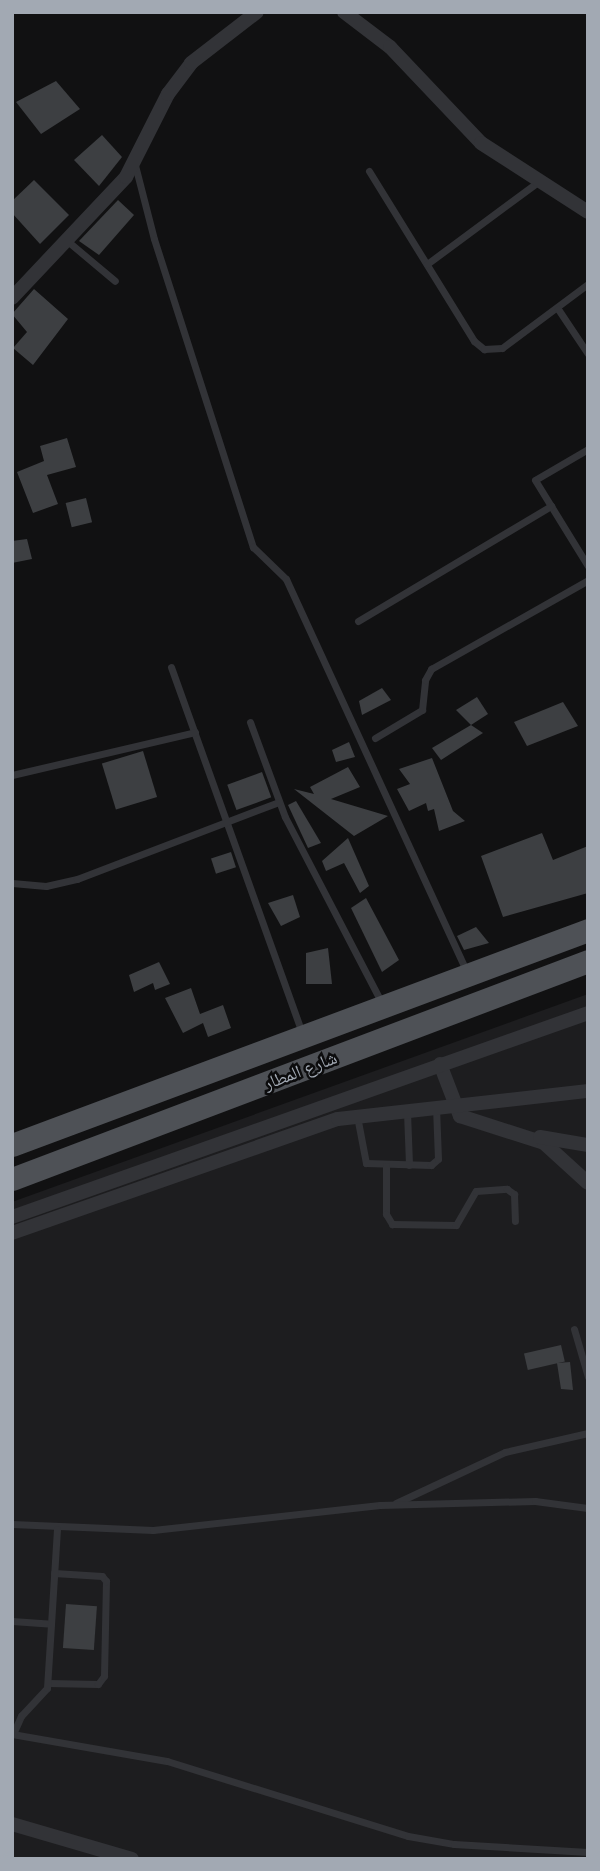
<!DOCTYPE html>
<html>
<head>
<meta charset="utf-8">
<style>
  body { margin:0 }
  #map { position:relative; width:600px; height:1871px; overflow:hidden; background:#111112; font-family:"Golos Text","Noto Naskh Arabic",sans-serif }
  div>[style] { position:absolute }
  .built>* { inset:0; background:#1d1d1f }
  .building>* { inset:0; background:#3d3f42; transform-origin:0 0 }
  .service>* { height:7px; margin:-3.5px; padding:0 3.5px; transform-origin:3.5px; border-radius:3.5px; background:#323337 }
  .minor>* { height:14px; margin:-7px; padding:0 7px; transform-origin:7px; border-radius:7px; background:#323337 }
  .primary>* { height:23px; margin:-11.5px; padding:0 11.5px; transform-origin:11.5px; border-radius:11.5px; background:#4e5156 }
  span { translate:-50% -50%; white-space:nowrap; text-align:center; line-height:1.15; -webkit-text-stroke:5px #0c0c0d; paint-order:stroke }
  .street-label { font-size:18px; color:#a2a9b3 }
  .frame { position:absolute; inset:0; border:14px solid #a2a9b3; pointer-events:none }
</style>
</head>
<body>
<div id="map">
  <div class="built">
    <div style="clip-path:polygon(588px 994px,588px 1859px,12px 1859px,12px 1202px)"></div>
  </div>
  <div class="building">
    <div style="clip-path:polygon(56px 81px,80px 109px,41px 134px,16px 102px)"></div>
    <div style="clip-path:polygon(102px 135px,122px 157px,99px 186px,74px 160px)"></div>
    <div style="clip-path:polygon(34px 180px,69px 215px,40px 244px,12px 213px,12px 201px)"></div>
    <div style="clip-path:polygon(118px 200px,134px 215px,99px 255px,79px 241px)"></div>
    <div style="clip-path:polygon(34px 289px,68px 319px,33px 365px,13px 348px,27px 332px,12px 314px)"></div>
    <div style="clip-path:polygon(67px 438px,76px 467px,47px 475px,58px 504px,33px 513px,17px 472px,44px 461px,40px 446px)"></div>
    <div style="left:86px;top:498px;width:25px;height:21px;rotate:76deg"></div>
    <div style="clip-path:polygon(27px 539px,32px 559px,12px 563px,12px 541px)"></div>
    <div style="clip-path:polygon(382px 688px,391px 700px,362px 715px,359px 701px)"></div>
    <div style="clip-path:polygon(477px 697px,488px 714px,471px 725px,456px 710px)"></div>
    <div style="clip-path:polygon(563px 702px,578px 726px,527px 746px,514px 722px)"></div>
    <div style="clip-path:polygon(471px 725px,483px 733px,441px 760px,432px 748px)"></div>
    <div style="clip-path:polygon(349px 742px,355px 757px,336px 762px,332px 750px)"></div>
    <div style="left:143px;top:751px;width:48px;height:43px;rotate:73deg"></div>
    <div style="clip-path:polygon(432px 758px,453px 811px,465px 821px,439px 831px,434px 809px,428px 811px,426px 803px,409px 811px,397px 789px,410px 784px,399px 769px)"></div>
    <div style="clip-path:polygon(348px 767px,360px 787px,331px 799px,388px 816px,354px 836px,294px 789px,314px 794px,310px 787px)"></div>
    <div style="left:262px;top:772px;width:27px;height:37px;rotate:70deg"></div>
    <div style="clip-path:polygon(296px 801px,321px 843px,308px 848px,288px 805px)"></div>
    <div style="clip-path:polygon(542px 833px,553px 860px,588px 846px,588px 893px,503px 917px,481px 856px)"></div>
    <div style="clip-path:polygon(348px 838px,369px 886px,360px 893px,344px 863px,326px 871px,322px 861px)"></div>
    <div style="left:231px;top:852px;width:16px;height:21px;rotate:72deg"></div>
    <div style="clip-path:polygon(293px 895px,300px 917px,281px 926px,268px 903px)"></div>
    <div style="clip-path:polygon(366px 898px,399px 960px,382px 972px,351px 908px)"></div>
    <div style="clip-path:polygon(476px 927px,489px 943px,464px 950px,457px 936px)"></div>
    <div style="clip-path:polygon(328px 948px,332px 984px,306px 984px,306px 953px)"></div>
    <div style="clip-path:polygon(159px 962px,170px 984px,155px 990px,153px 983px,134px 992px,129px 975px)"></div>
    <div style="clip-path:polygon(191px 988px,200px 1014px,223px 1005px,231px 1028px,208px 1037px,203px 1023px,183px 1033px,165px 998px)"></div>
    <div style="left:561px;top:1345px;width:17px;height:38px;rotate:77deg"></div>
    <div style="clip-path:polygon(570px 1362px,573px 1390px,561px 1389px,557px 1363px)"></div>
    <div style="left:66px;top:1604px;width:31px;height:44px;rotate:4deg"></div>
  </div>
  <div class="service">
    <div style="left:135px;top:165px;width:76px;rotate:75.6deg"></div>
    <div style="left:154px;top:239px;width:324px;rotate:72.2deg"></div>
    <div style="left:253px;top:547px;width:46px;rotate:44.1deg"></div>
    <div style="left:286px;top:579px;width:431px;rotate:65.3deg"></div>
    <div style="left:369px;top:171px;width:200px;rotate:58.3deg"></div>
    <div style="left:474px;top:341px;width:13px;rotate:39deg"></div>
    <div style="left:484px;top:349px;width:18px;rotate:-3deg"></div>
    <div style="left:502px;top:348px;width:107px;rotate:-36.7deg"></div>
    <div style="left:65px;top:239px;width:65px;rotate:40deg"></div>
    <div style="left:427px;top:264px;width:139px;rotate:-36.5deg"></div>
    <div style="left:558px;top:309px;width:54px;rotate:56.3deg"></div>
    <div style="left:588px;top:449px;width:61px;rotate:149.7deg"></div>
    <div style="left:535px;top:480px;width:101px;rotate:58.4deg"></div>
    <div style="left:358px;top:621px;width:225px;rotate:-30.8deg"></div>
    <div style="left:171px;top:667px;width:391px;rotate:70.3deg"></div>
    <div style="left:250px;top:722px;width:101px;rotate:69.8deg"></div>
    <div style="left:285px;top:817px;width:210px;rotate:62.5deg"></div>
    <div style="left:375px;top:738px;width:55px;rotate:-30.8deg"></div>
    <div style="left:422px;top:710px;width:30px;rotate:-84deg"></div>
    <div style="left:425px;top:680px;width:13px;rotate:-61deg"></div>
    <div style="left:431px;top:669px;width:180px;rotate:-29.5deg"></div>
    <div style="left:12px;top:775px;width:188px;rotate:-13.2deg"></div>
    <div style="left:12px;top:883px;width:34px;rotate:5deg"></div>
    <div style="left:46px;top:886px;width:32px;rotate:-13deg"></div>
    <div style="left:77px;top:879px;width:216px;rotate:-20.9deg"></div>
    <div style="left:407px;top:1112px;width:53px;rotate:87.8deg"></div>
    <div style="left:357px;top:1116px;width:48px;rotate:79.2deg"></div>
    <div style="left:366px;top:1163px;width:65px;rotate:1.8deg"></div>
    <div style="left:431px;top:1165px;width:9px;rotate:-41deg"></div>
    <div style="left:438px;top:1159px;width:51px;rotate:-92.2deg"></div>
    <div style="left:386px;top:1166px;width:48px;rotate:90deg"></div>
    <div style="left:386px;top:1214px;width:12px;rotate:59deg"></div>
    <div style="left:392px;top:1224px;width:64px;rotate:0.9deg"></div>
    <div style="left:456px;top:1225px;width:39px;rotate:-60deg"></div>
    <div style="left:476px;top:1191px;width:31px;rotate:-4deg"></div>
    <div style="left:507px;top:1189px;width:9px;rotate:36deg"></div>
    <div style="left:514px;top:1194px;width:27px;rotate:88deg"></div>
    <div style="left:574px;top:1329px;width:50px;rotate:73.7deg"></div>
    <div style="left:396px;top:1503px;width:120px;rotate:-25.1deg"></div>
    <div style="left:505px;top:1452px;width:85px;rotate:-12.9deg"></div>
    <div style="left:12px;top:1524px;width:141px;rotate:2.4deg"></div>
    <div style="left:153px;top:1530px;width:228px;rotate:-6.3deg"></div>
    <div style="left:380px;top:1505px;width:155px;rotate:-1.5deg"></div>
    <div style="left:535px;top:1501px;width:53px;rotate:7.5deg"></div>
    <div style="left:12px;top:1621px;width:39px;rotate:4deg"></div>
    <div style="left:48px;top:1683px;width:50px;rotate:1.1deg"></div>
    <div style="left:98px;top:1684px;width:10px;rotate:-53deg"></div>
    <div style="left:104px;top:1676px;width:95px;rotate:-88.8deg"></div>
    <div style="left:106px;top:1581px;width:6px;rotate:-129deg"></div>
    <div style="left:102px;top:1576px;width:48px;rotate:-176.4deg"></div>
    <div style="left:12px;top:1734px;width:157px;rotate:9.9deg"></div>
    <div style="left:167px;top:1761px;width:252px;rotate:17.3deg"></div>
    <div style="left:408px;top:1836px;width:47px;rotate:9.9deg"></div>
    <div style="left:454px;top:1844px;width:134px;rotate:3.4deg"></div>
    <div style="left:13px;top:1734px;width:20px;rotate:-66deg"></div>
    <div style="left:21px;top:1716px;width:38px;rotate:-47deg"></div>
    <div style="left:47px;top:1688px;width:159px;rotate:-86.4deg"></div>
  </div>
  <div class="minor">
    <div style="left:344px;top:12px;width:58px;rotate:37.3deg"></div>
    <div style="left:390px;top:47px;width:132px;rotate:46.5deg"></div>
    <div style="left:481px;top:143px;width:127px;rotate:32.8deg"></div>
    <div style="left:12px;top:298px;width:166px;rotate:-46.7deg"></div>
    <div style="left:126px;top:177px;width:93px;rotate:-63.2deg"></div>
    <div style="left:168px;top:94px;width:39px;rotate:-53deg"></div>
    <div style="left:191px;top:63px;width:83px;rotate:-37.7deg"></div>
    <div style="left:440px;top:1064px;width:56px;rotate:69deg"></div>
    <div style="left:460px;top:1116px;width:88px;rotate:17.8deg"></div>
    <div style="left:544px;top:1143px;width:59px;rotate:42.3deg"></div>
    <div style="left:540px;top:1137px;width:49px;rotate:9.5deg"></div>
    <div style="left:12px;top:1217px;width:611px;rotate:-19.5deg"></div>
    <div style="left:12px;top:1233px;width:345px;rotate:-19.3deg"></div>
    <div style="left:338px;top:1119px;width:252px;rotate:-6.4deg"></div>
    <div style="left:12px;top:1824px;width:125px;rotate:16.3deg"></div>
  </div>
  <div class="primary">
    <div style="left:12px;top:1145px;width:615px;rotate:-20.47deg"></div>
    <div style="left:12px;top:1179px;width:616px;rotate:-20.73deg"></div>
  </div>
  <div class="street-label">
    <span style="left:300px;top:1070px;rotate:-21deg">شارع المطار</span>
  </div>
  <div class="frame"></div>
</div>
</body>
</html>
